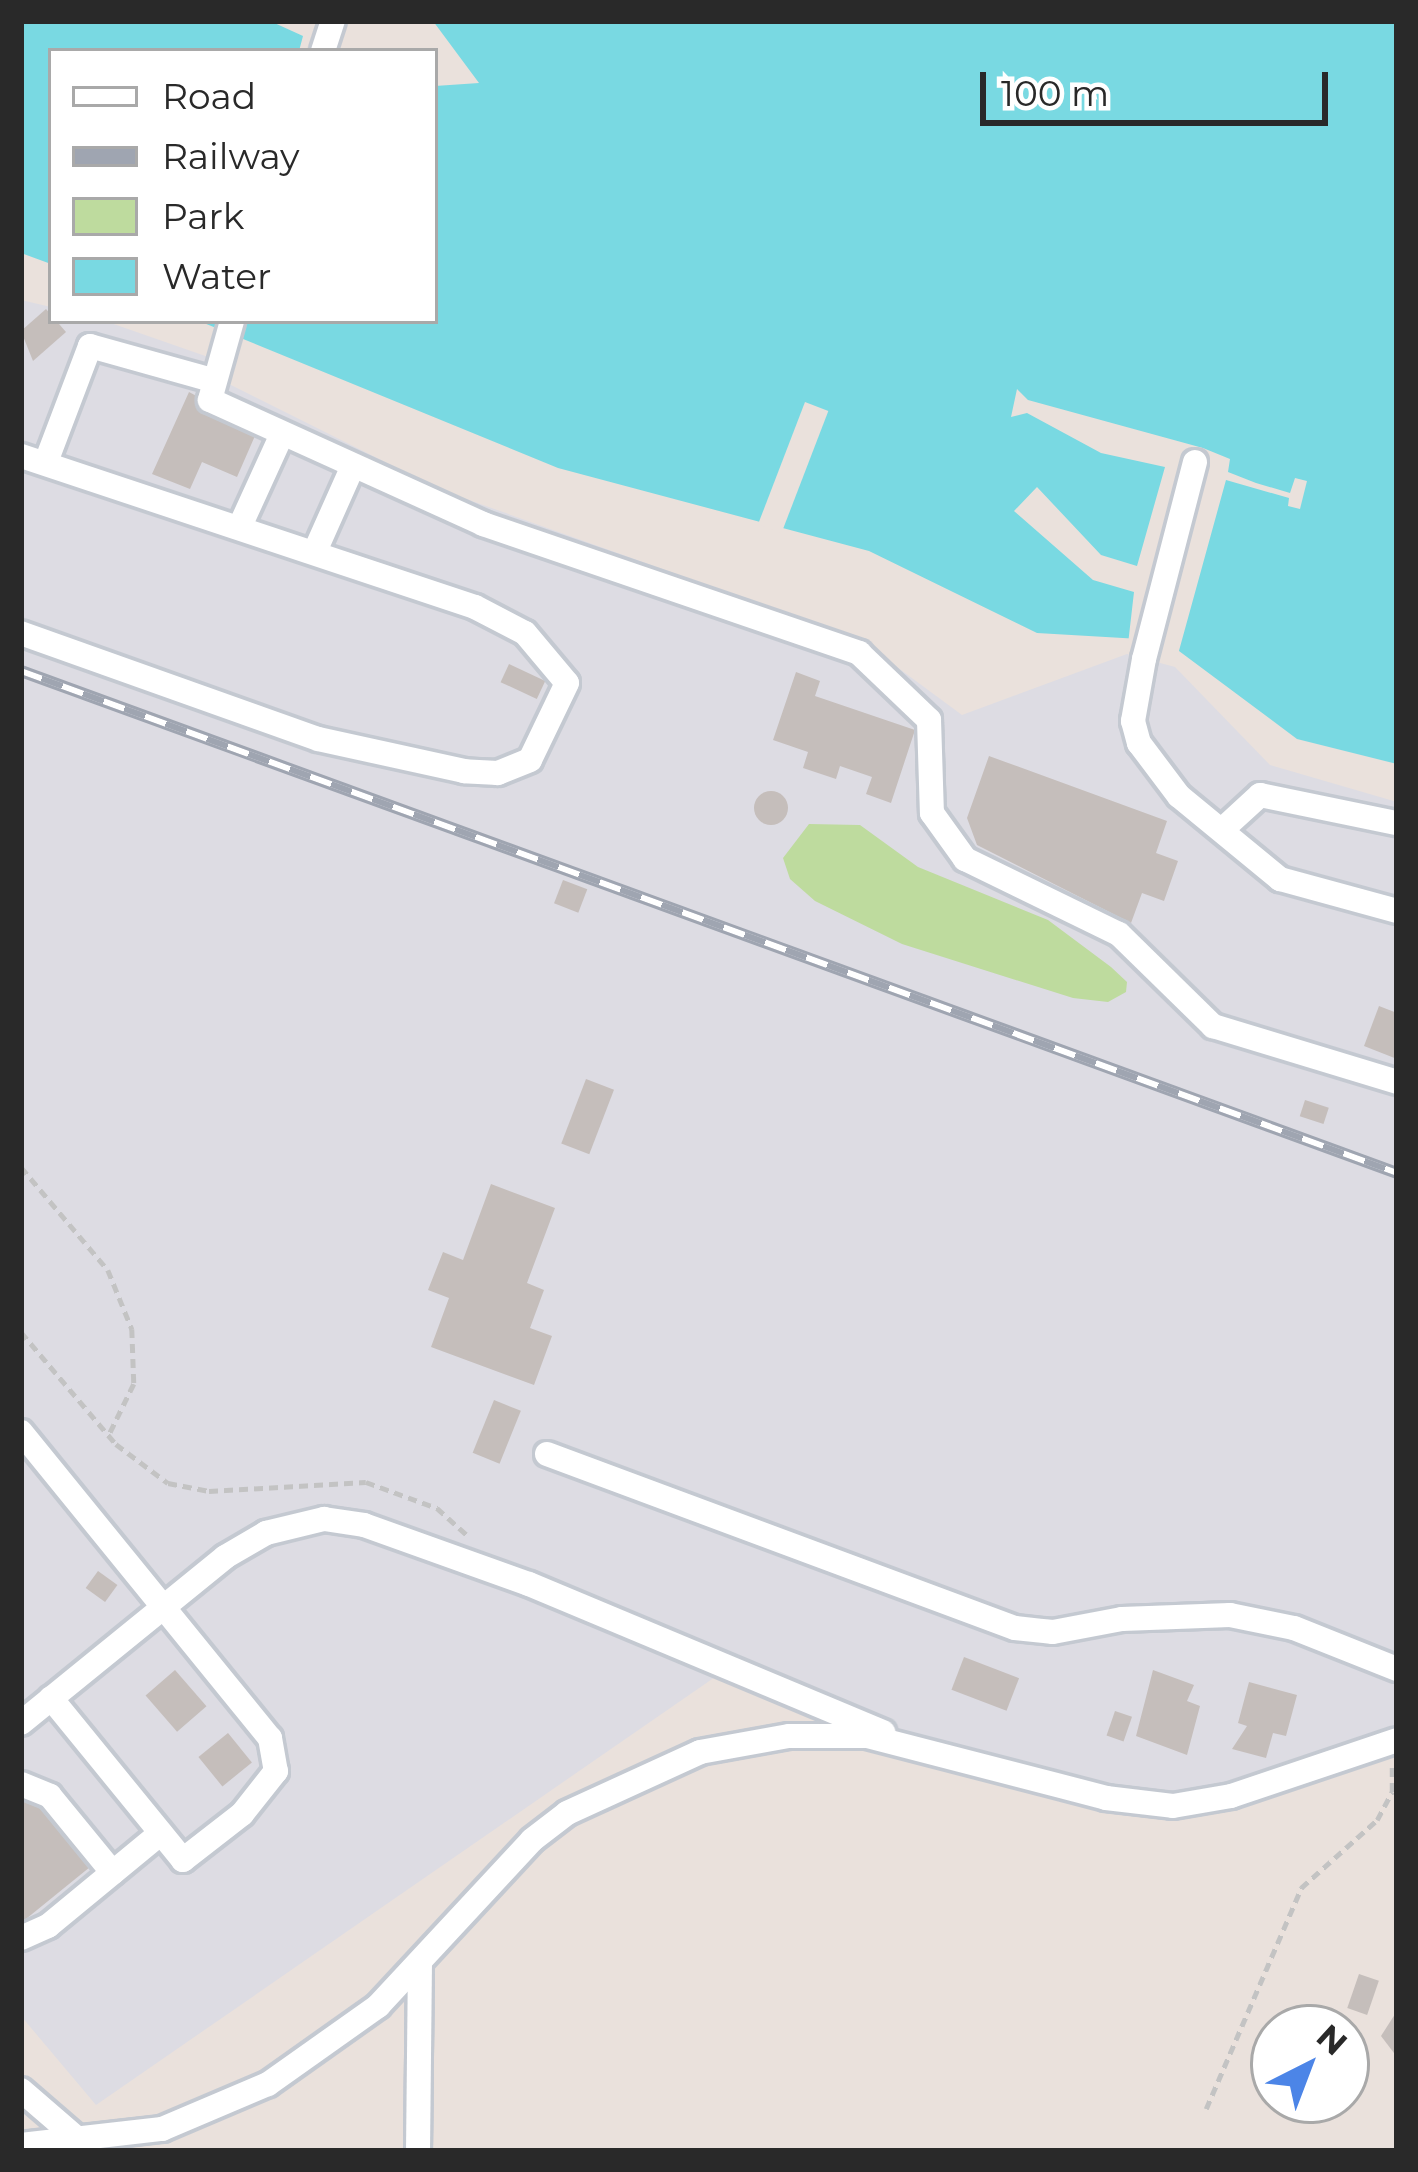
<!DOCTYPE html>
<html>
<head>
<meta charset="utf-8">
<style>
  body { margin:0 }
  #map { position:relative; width:1418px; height:2172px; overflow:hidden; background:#eae1dc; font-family:Montserrat,sans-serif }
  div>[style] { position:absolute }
  .industrial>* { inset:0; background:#dddce3 }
  .green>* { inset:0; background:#bedb9e }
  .water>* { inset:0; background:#79d9e2 }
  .pier>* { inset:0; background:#eae1dc; transform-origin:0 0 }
  .building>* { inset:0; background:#c5bebb; transform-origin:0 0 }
  .round { border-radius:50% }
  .path>* { height:4.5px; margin-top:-2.25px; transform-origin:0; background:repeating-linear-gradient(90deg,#c3c3c3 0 9px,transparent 0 15px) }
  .roads { filter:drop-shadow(3px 0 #c4c9d1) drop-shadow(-3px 0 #c4c9d1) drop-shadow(0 3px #c4c9d1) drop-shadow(0 -3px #c4c9d1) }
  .minor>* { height:24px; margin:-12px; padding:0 12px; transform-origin:12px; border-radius:12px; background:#fff }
  .rail>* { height:12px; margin-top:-6px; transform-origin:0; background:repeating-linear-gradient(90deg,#fff 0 22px,#9fa5b1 0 44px); box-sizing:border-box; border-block:3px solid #9fa5b1 }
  span { translate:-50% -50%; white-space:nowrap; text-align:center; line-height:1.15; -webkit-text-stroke:9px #fff; paint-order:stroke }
  .frame { position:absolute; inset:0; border:24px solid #292929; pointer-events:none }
  .legend { position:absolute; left:48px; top:48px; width:390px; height:276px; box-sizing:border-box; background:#fff; border:3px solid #a9a9a9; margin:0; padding:15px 21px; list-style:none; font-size:36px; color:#292929 }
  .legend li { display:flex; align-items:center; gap:24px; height:60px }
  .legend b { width:60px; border:3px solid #a9a9a9 }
  .north { position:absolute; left:1250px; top:2004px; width:120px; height:120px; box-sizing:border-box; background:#fff; border:3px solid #a9a9a9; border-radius:50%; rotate:42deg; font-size:33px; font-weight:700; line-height:48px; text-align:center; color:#292929 }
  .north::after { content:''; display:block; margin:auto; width:42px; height:54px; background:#4c85e7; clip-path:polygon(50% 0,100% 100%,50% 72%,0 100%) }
  .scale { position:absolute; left:980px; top:72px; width:348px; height:54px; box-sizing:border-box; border:6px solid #292929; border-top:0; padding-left:15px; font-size:36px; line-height:42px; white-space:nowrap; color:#292929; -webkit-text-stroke:9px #fff; paint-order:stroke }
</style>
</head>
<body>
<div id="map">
  <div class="industrial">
    <div style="clip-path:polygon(21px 300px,51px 307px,51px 321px,105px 321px,234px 366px,229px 384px,441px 490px,859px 639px,962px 715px,1127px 654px,1175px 667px,1270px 765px,1397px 802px,1397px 1740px,1173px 1806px,913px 1745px,731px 1666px,96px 2105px,21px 2016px)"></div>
  </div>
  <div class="green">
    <div style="clip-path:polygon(809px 824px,860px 825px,918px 867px,1048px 920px,1111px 967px,1127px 982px,1126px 992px,1108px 1002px,1073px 998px,902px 944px,815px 901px,790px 879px,783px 858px)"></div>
  </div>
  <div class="water">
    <div style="clip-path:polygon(21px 21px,1397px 21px,1397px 764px,1297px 739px,1179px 651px,1140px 639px,1037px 633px,869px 551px,558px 468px,199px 321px,435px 321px,435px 51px,51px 51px,51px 264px,21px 253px)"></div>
  </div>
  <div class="pier">
    <div style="clip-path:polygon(270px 21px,433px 21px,479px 83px,435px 86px,435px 51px,299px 51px,303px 36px)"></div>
    <div style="clip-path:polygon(1017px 389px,1028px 400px,1203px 448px,1230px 459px,1228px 472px,1256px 483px,1290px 493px,1295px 478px,1307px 481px,1300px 509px,1288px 506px,1289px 498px,1226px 480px,1177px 658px,1128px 644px,1134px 592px,1093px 580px,1014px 511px,1037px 487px,1101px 555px,1137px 566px,1165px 467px,1101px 453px,1027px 413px,1011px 417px)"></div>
    <div style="left:805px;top:402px;width:25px;height:131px;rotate:21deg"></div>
  </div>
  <div class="building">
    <div style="clip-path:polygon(46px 309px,66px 332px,33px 361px,21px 331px)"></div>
    <div style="clip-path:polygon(189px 392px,258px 429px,237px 477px,202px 462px,190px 489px,152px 474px)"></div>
    <div style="left:509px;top:664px;width:40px;height:20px;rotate:25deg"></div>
    <div style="clip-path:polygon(796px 672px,820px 681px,815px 696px,915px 730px,891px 803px,866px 794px,872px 777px,840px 766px,836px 779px,803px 768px,808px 752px,773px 740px)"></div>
    <div style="clip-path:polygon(989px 756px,1167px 821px,1156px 853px,1178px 861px,1164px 901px,1142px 893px,1131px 923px,977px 845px,967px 818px)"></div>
    <div class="round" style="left:754px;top:791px;width:34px;height:34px"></div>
    <div style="left:563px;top:880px;width:26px;height:25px;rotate:21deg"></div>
    <div style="clip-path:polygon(1379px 1006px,1397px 1013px,1397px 1059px,1364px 1046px)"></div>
    <div style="left:586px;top:1079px;width:30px;height:69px;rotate:21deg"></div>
    <div style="left:1305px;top:1100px;width:25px;height:17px;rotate:18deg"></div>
    <div style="clip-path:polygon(491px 1184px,555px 1208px,527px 1283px,544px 1290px,530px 1328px,552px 1336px,534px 1385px,431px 1347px,449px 1298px,428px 1290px,443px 1252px,463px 1260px)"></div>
    <div style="left:494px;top:1400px;width:29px;height:57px;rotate:22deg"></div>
    <div style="left:98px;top:1571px;width:24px;height:21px;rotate:36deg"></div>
    <div style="left:964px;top:1657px;width:59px;height:35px;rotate:21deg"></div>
    <div style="left:175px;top:1670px;width:48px;height:39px;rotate:49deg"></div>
    <div style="clip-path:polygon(1153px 1670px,1194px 1685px,1187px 1701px,1200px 1706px,1187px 1755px,1136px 1736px)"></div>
    <div style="clip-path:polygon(1249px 1682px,1297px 1695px,1286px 1736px,1273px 1733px,1266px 1758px,1232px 1749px,1247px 1726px,1238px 1723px)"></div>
    <div style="left:1115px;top:1711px;width:18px;height:26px;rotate:19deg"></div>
    <div style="left:228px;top:1733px;width:38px;height:38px;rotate:51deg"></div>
    <div style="clip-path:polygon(26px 1790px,90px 1867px,21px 1923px,21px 1795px)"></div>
    <div style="left:1359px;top:1974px;width:21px;height:36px;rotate:19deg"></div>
    <div style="clip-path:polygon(1397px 2011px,1397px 2057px,1381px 2036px)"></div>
  </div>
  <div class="path">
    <div style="left:21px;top:1167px;width:135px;rotate:49.8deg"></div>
    <div style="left:108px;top:1270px;width:64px;rotate:67.9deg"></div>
    <div style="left:132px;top:1329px;width:55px;rotate:87.9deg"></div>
    <div style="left:134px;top:1384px;width:57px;rotate:116.1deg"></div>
    <div style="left:21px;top:1332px;width:147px;rotate:49.7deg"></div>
    <div style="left:116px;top:1444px;width:65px;rotate:36.9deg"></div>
    <div style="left:168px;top:1483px;width:42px;rotate:11deg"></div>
    <div style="left:209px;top:1491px;width:157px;rotate:-3.3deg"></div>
    <div style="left:366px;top:1482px;width:76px;rotate:20.1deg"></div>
    <div style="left:437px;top:1508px;width:40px;rotate:42deg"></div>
    <div style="left:1206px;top:2109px;width:241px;rotate:-66.7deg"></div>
    <div style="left:1301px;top:1888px;width:102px;rotate:-41.8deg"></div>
    <div style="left:1377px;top:1820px;width:32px;rotate:-62deg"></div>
    <div style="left:1392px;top:1792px;width:27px;rotate:-90deg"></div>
  </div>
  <div class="roads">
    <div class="minor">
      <div style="left:323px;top:51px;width:32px;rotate:-72deg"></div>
      <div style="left:232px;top:321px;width:82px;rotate:105.6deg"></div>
      <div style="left:210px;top:400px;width:300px;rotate:24.4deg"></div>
      <div style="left:483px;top:524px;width:398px;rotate:18.9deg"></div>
      <div style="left:859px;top:653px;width:97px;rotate:43.7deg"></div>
      <div style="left:929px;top:720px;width:93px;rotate:88.2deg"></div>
      <div style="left:932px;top:813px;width:57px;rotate:54.3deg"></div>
      <div style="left:965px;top:859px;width:171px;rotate:26deg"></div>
      <div style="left:1119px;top:934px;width:132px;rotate:44.4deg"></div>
      <div style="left:1213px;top:1026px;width:192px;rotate:16.9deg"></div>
      <div style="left:21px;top:456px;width:478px;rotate:18.4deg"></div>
      <div style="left:475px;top:607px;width:56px;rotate:27.5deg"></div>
      <div style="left:525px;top:633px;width:65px;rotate:50deg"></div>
      <div style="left:567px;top:683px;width:85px;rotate:115.7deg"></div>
      <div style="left:530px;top:760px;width:35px;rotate:158deg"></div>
      <div style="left:498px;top:773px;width:34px;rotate:-177deg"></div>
      <div style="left:464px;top:771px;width:149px;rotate:-167.6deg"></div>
      <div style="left:318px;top:739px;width:315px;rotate:-160.4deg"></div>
      <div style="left:46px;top:462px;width:124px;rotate:-69.2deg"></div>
      <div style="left:90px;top:346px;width:127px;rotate:15.6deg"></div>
      <div style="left:1195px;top:462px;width:203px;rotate:104.5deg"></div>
      <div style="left:1144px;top:659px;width:63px;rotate:100.1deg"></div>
      <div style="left:1133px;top:721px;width:23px;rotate:75deg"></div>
      <div style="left:1139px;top:743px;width:66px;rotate:53deg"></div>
      <div style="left:1179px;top:796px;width:131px;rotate:39.4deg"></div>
      <div style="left:1280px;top:879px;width:121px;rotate:15.3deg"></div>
      <div style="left:241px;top:524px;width:99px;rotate:-65.5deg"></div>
      <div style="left:316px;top:549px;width:89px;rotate:-66deg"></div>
      <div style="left:1224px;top:828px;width:49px;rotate:-42.5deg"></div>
      <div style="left:1260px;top:795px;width:140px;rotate:11.6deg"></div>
      <div style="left:21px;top:1432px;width:395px;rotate:50.9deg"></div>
      <div style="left:270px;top:1738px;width:34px;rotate:80deg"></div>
      <div style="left:276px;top:1771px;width:55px;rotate:128.3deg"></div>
      <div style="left:242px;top:1814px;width:75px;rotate:142.1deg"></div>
      <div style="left:183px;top:1860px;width:209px;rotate:-129.2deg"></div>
      <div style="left:547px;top:1454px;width:499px;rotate:20.4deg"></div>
      <div style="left:1015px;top:1628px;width:38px;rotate:6deg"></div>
      <div style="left:1053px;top:1632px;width:70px;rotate:-10.7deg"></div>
      <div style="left:1122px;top:1619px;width:108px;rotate:-2.1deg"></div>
      <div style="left:1230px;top:1615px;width:65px;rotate:11.5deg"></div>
      <div style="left:1294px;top:1628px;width:111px;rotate:21.7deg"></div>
      <div style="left:21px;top:1723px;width:263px;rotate:-39.1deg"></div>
      <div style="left:225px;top:1557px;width:48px;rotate:-30.3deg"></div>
      <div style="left:266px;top:1533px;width:60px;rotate:-13.6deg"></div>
      <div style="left:324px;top:1519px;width:40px;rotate:8.5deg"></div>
      <div style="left:364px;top:1525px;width:175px;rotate:19.7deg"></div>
      <div style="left:529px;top:1584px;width:384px;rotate:22.7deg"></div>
      <div style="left:21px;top:1784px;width:31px;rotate:22deg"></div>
      <div style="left:50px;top:1796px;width:99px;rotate:50.7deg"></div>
      <div style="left:21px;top:1938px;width:30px;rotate:-24deg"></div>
      <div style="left:48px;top:1926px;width:146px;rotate:-39.5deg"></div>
      <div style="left:21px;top:2090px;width:78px;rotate:40.8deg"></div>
      <div style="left:21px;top:2145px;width:142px;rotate:-6.5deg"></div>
      <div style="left:162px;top:2129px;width:115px;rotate:-23deg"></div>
      <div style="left:268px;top:2084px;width:135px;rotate:-35.3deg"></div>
      <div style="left:378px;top:2006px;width:226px;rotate:-47.1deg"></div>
      <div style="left:532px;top:1840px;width:44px;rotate:-37.6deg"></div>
      <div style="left:567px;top:1813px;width:146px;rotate:-24.6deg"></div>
      <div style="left:700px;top:1752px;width:90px;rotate:-10.2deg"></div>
      <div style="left:789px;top:1736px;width:78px"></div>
      <div style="left:867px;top:1736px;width:247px;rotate:14.5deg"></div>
      <div style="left:1106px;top:1798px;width:67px;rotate:6.8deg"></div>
      <div style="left:1173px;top:1806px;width:59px;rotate:-9.8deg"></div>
      <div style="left:1231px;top:1796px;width:175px;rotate:-18.6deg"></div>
      <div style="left:418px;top:2151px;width:185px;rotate:-89.4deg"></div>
    </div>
  </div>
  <div class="rail">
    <div style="left:21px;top:671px;width:1465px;rotate:20.04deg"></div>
  </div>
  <div class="frame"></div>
  <ul class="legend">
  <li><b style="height:15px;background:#fff"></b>Road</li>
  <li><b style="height:15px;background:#9fa5b1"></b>Railway</li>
  <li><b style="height:33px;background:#bedb9e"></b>Park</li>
  <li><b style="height:33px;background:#79d9e2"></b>Water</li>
  </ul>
  <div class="north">N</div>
  <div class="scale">100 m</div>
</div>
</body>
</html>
